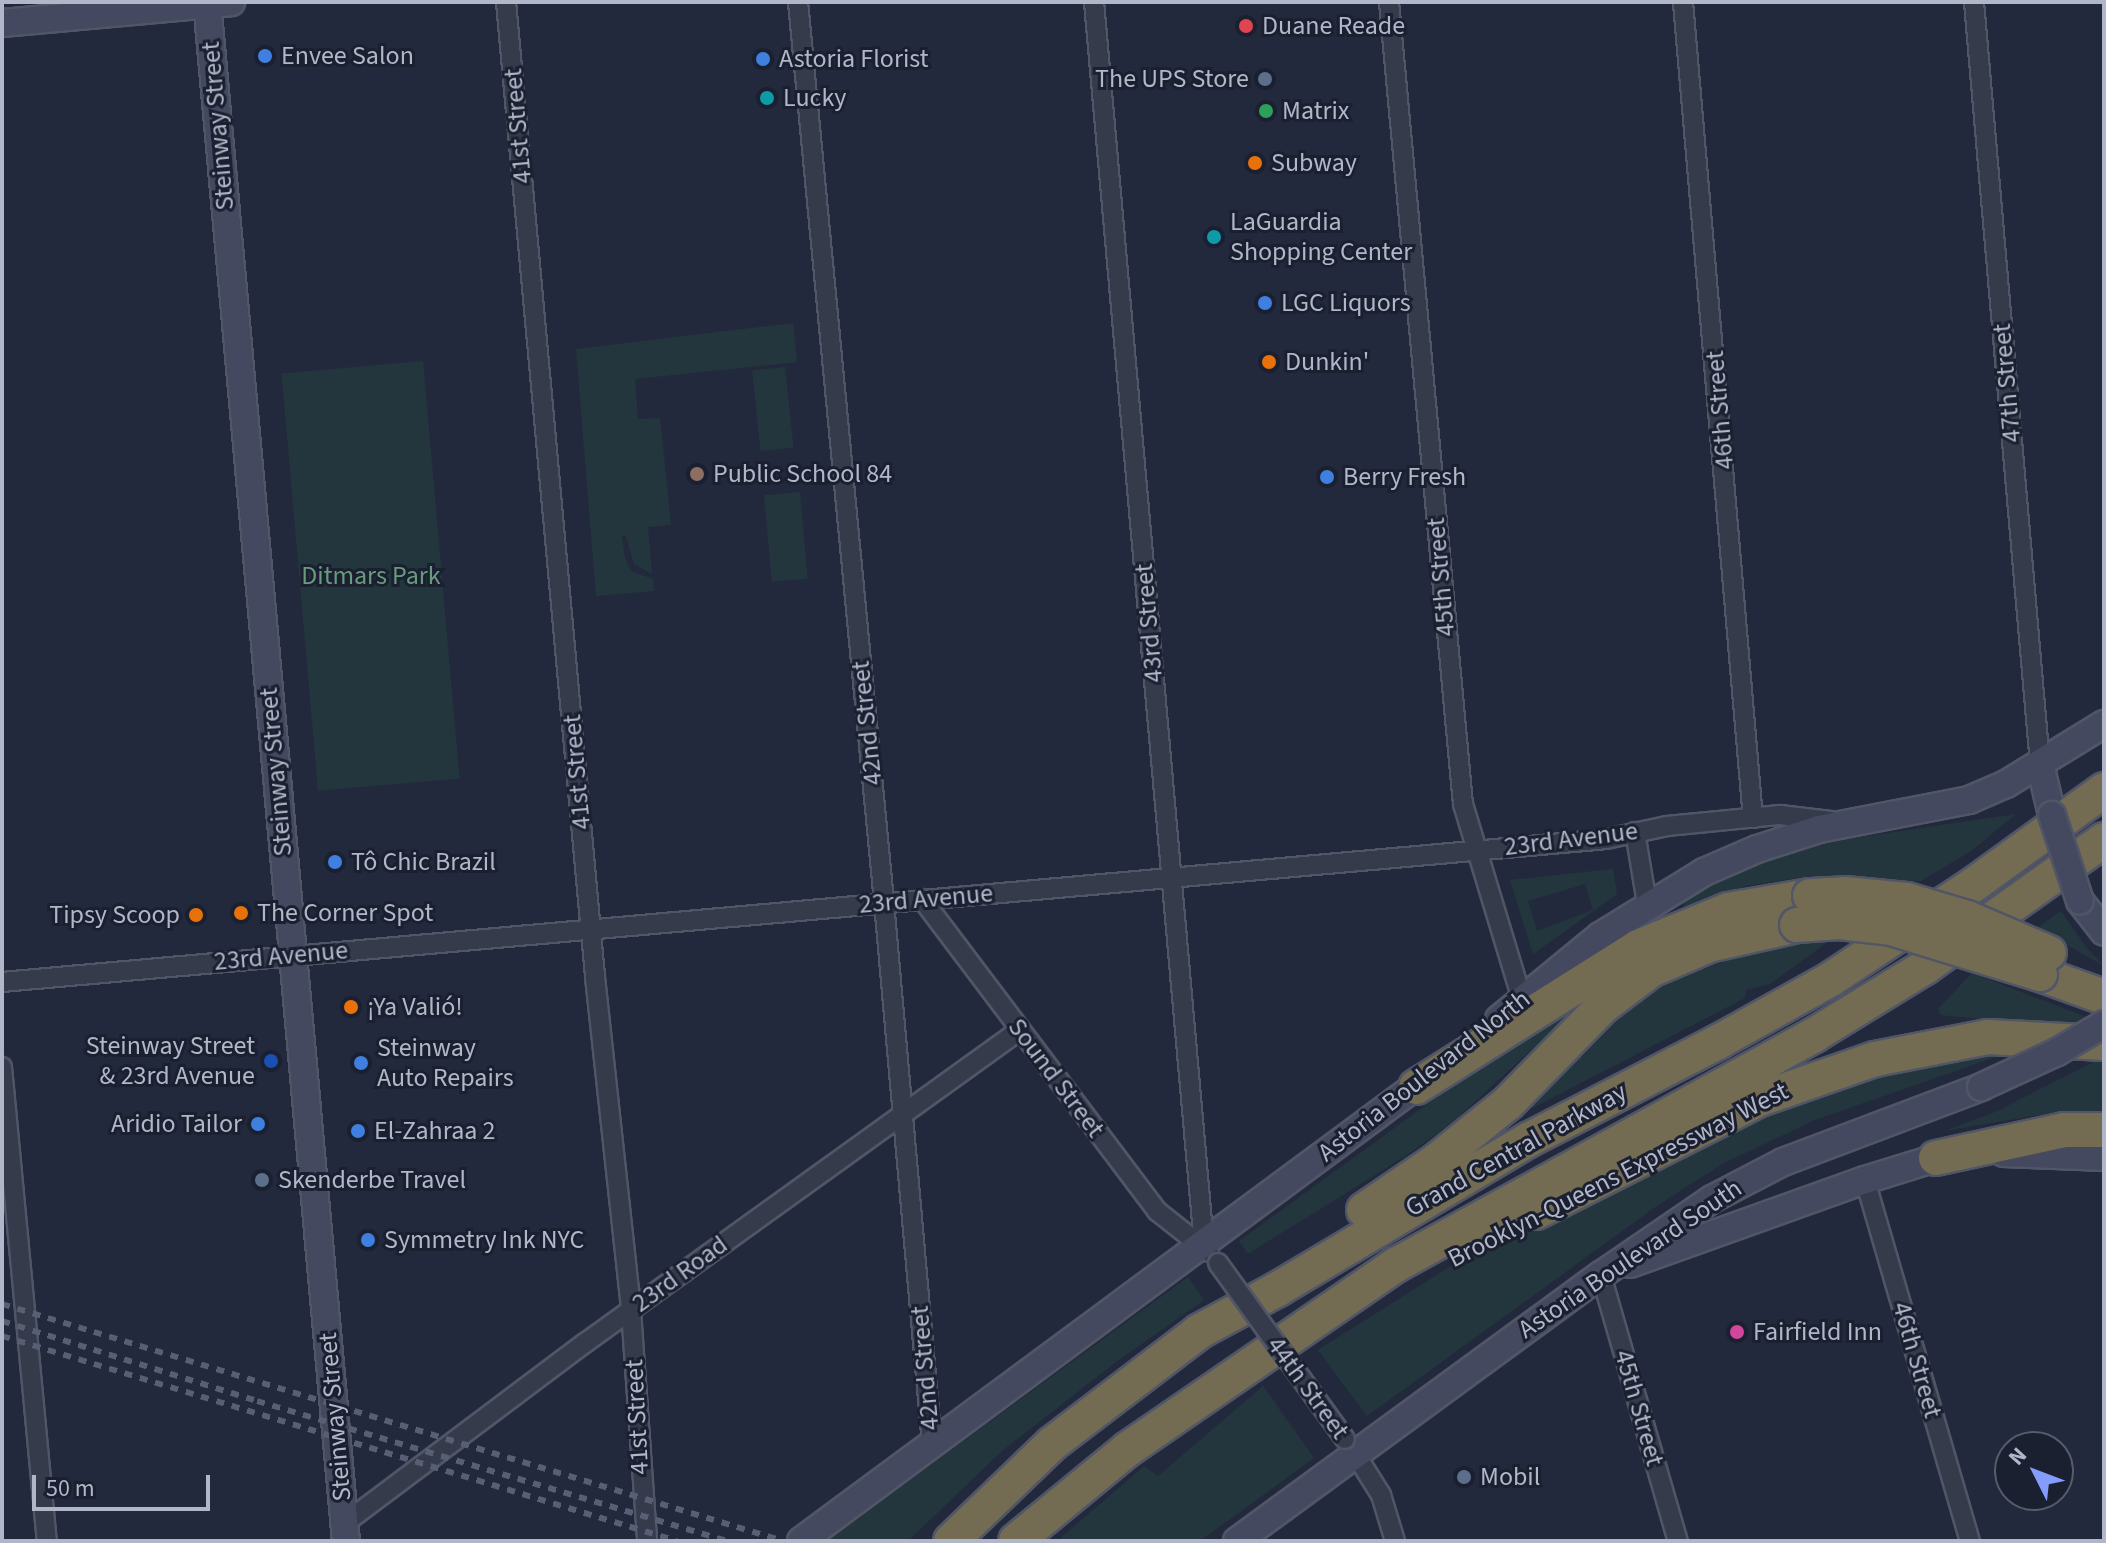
<!DOCTYPE html>
<html>
<head>
<meta charset="utf-8">
<style>
  body { margin:0 }
  #map { position:relative; width:2106px; height:1543px; overflow:hidden; background:#22293c; font-family:"Source Sans 3",sans-serif }
  div>[style] { position:absolute }
  .green>* { inset:0; background:#24363d; transform-origin:0 0 }
  .roads { filter:drop-shadow(2px 0 #515667) drop-shadow(-2px 0 #515667) drop-shadow(0 2px #515667) drop-shadow(0 -2px #515667) }
  .street>* { height:18px; margin:-9px; padding:0 9px; transform-origin:9px; border-radius:9px; background:#363b4c }
  .secondary>* { height:26px; margin:-13px; padding:0 13px; transform-origin:13px; border-radius:13px; background:#444960 }
  .highway>* { height:34px; margin:-17px; padding:0 17px; transform-origin:17px; border-radius:17px; background:#736c53 }
  .rail>* { height:6px; margin-top:-3px; transform-origin:0; background:repeating-linear-gradient(90deg,#585e74 0 8px,transparent 0 16px) }
  .bridges { filter:drop-shadow(2px 0 #515667) drop-shadow(-2px 0 #515667) drop-shadow(0 2px #515667) drop-shadow(0 -2px #515667) }
  .street-bridge>* { height:18px; margin:-9px; padding:0 9px; transform-origin:9px; border-radius:9px; background:#363b4c }
  .secondary-bridge>* { height:26px; margin:-13px; padding:0 13px; transform-origin:13px; border-radius:13px; background:#444960 }
  .highway-bridge>* { height:34px; margin:-17px; padding:0 17px; transform-origin:17px; border-radius:17px; background:#736c53 }
  .dots>* { width:22px; height:22px; translate:-50% -50%; box-sizing:border-box; border:4px solid #1b2031; border-radius:50% }
  span { translate:-50% -50%; white-space:nowrap; text-align:center; line-height:1.15; -webkit-text-stroke:6px #1b2031; paint-order:stroke }
  .poi-label { font-size:26px; color:#b1b6c8 }
  .left { translate:0 -50%; text-align:left }
  .right { translate:-100% -50%; text-align:right }
  .street-label { font-size:26px; color:#b1b6c8 }
  .park-label { font-size:26px; color:#689a7c }
  .frame { position:absolute; inset:0; border:4px solid #b1b6c8; pointer-events:none }
  .north { position:absolute; left:1994px; top:1431px; width:80px; height:80px; box-sizing:border-box; background:#1b2031; border:2px solid #575c6d; border-radius:50%; rotate:312deg; font-size:22px; font-weight:700; line-height:32px; text-align:center; color:#b1b6c8 }
  .north::after { content:''; display:block; margin:auto; width:28px; height:36px; background:#849cfb; clip-path:polygon(50% 0,100% 100%,50% 72%,0 100%) }
  .scale { position:absolute; left:32px; top:1475px; width:178px; height:36px; box-sizing:border-box; border:4px solid #b1b6c8; border-top:0; padding-left:10px; font-size:24px; line-height:28px; white-space:nowrap; color:#b1b6c8; -webkit-text-stroke:6px #1b2031; paint-order:stroke }
</style>
</head>
<body>
<div id="map">
  <div class="green">
    <div style="clip-path:polygon(793px 323px,797px 362px,635px 379px,638px 419px,660px 418px,671px 525px,648px 527px,652px 574px,634px 564px,626px 536px,622px 536px,625px 558px,631px 571px,653px 579px,654px 591px,596px 596px,576px 349px)"></div>
    <div style="left:423px;top:361px;width:419px;height:142px;rotate:85deg"></div>
    <div style="left:785px;top:367px;width:81px;height:33px;rotate:84deg"></div>
    <div style="left:800px;top:492px;width:87px;height:36px;rotate:85deg"></div>
    <div style="clip-path:polygon(2016px 814px,1971px 851px,1921px 881px,1812px 876px,1746px 886px,1686px 910px,1682px 901px,1745px 869px,1827px 842px)"></div>
    <div style="clip-path:polygon(evenodd,1613px 869px,1617px 894px,1533px 954px,1510px 880px,1613px 869px,1585px 884px,1593px 910px,1537px 931px,1528px 901px,1585px 884px)"></div>
    <div style="clip-path:polygon(2061px 911px,2086px 947px,2104px 966px,2037px 928px)"></div>
    <div style="clip-path:polygon(1829px 941px,1770px 984px,1746px 990px,1745px 998px,1517px 1116px,1577px 1053px,1582px 1057px,1625px 1012px,1653px 992px,1685px 975px,1761px 949px)"></div>
    <div style="clip-path:polygon(1972px 973px,2094px 1020px,2104px 1031px,1940px 1015px,1938px 1009px)"></div>
    <div style="clip-path:polygon(1595px 982px,1578px 1007px,1453px 1122px,1407px 1155px,1248px 1254px,1239px 1241px)"></div>
    <div style="clip-path:polygon(1966px 1046px,2007px 1053px,1815px 1120px,1724px 1163px,1658px 1205px,1367px 1416px,1318px 1350px,1454px 1264px,1670px 1164px,1776px 1106px)"></div>
    <div style="clip-path:polygon(2096px 1061px,2104px 1063px,2104px 1111px,2038px 1115px,1944px 1131px,1995px 1112px)"></div>
    <div style="clip-path:polygon(1188px 1277px,1204px 1300px,1116px 1362px,1003px 1450px,908px 1541px,827px 1541px)"></div>
    <div style="clip-path:polygon(1263px 1386px,1314px 1458px,1200px 1541px,1057px 1541px,1144px 1466px,1158px 1476px)"></div>
  </div>
  <div class="roads">
    <div class="street">
      <div style="left:506px;top:2px;width:979px;rotate:84.78deg"></div>
      <div style="left:595px;top:977px;width:335px;rotate:83.8deg"></div>
      <div style="left:631px;top:1310px;width:232px;rotate:86deg"></div>
      <div style="left:798px;top:2px;width:904px;rotate:84.54deg"></div>
      <div style="left:884px;top:902px;width:544px;rotate:84.94deg"></div>
      <div style="left:1094px;top:2px;width:1247px;rotate:84.94deg"></div>
      <div style="left:1389px;top:2px;width:805px;rotate:84.73deg"></div>
      <div style="left:1463px;top:804px;width:205px;rotate:73.2deg"></div>
      <div style="left:1683px;top:2px;width:819px;rotate:85.1deg"></div>
      <div style="left:1974px;top:2px;width:765px;rotate:85.05deg"></div>
      <div style="left:1635px;top:832px;width:73px;rotate:80.5deg"></div>
      <div style="left:922px;top:899px;width:391px;rotate:53deg"></div>
      <div style="left:1157px;top:1211px;width:66px;rotate:38.3deg"></div>
      <div style="left:2px;top:982px;width:1610px;rotate:-5.09deg"></div>
      <div style="left:1606px;top:839px;width:62px;rotate:-12deg"></div>
      <div style="left:1667px;top:826px;width:114px;rotate:-5.6deg"></div>
      <div style="left:1780px;top:815px;width:51px;rotate:6.7deg"></div>
      <div style="left:2px;top:1067px;width:476px;rotate:84.6deg"></div>
      <div style="left:1865px;top:1180px;width:376px;rotate:73.8deg"></div>
      <div style="left:1601px;top:1275px;width:277px;rotate:73.9deg"></div>
      <div style="left:1351px;top:1447px;width:57px;rotate:58deg"></div>
      <div style="left:1381px;top:1495px;width:48px;rotate:73.1deg"></div>
      <div style="left:345px;top:1523px;width:300px;rotate:-36.9deg"></div>
      <div style="left:585px;top:1343px;width:536px;rotate:-35.74deg"></div>
    </div>
    <div class="secondary">
      <div style="left:207px;top:2px;width:1545px;rotate:84.84deg"></div>
      <div style="left:2px;top:23px;width:230px;rotate:-5.2deg"></div>
      <div style="left:2040px;top:764px;width:52px;rotate:76.8deg"></div>
      <div style="left:2080px;top:901px;width:39px;rotate:52deg"></div>
      <div style="left:1499px;top:1019px;width:131px;rotate:-39.4deg"></div>
      <div style="left:1600px;top:936px;width:122px;rotate:-31.6deg"></div>
      <div style="left:1704px;top:872px;width:58px;rotate:-23.5deg"></div>
      <div style="left:1757px;top:849px;width:65px;rotate:-17.9deg"></div>
      <div style="left:1819px;top:829px;width:153px;rotate:-10.9deg"></div>
      <div style="left:1969px;top:800px;width:40px;rotate:-23.4deg"></div>
      <div style="left:2006px;top:784px;width:115px;rotate:-31.5deg"></div>
      <div style="left:2004px;top:1153px;width:100px;rotate:2.3deg"></div>
      <div style="left:1630px;top:1264px;width:250px;rotate:-19.7deg"></div>
      <div style="left:1865px;top:1180px;width:74px;rotate:-17.2deg"></div>
      <div style="left:1936px;top:1158px;width:17px;rotate:-3deg"></div>
      <div style="left:801px;top:1541px;width:780px;rotate:-36.5deg"></div>
      <div style="left:1237px;top:1541px;width:451px;rotate:-36.2deg"></div>
      <div style="left:1601px;top:1275px;width:135px;rotate:-34.4deg"></div>
      <div style="left:1712px;top:1199px;width:80px;rotate:-27.5deg"></div>
      <div style="left:1783px;top:1162px;width:212px;rotate:-20.7deg"></div>
    </div>
    <div class="highway">
      <div style="left:2040px;top:974px;width:68px;rotate:19.8deg"></div>
      <div style="left:1416px;top:1087px;width:262px;rotate:-32.2deg"></div>
      <div style="left:1638px;top:947px;width:97px;rotate:-22.3deg"></div>
      <div style="left:1728px;top:910px;width:83px;rotate:-9.7deg"></div>
      <div style="left:1936px;top:1158px;width:131px;rotate:-12.3deg"></div>
      <div style="left:2064px;top:1130px;width:40px"></div>
      <div style="left:1364px;top:1210px;width:87px;rotate:-34.2deg"></div>
      <div style="left:1436px;top:1161px;width:92px;rotate:-38.9deg"></div>
      <div style="left:1508px;top:1103px;width:134px;rotate:-45.6deg"></div>
      <div style="left:1602px;top:1007px;width:61px;rotate:-37.1deg"></div>
      <div style="left:1651px;top:970px;width:63px;rotate:-23.3deg"></div>
      <div style="left:1709px;top:945px;width:90px;rotate:-12.8deg"></div>
      <div style="left:1536px;top:1212px;width:251px;rotate:-26.8deg"></div>
      <div style="left:1760px;top:1099px;width:122px;rotate:-19.2deg"></div>
      <div style="left:1875px;top:1059px;width:115px;rotate:-11deg"></div>
      <div style="left:1988px;top:1037px;width:116px;rotate:3deg"></div>
      <div style="left:951px;top:1541px;width:141px;rotate:-43.9deg"></div>
      <div style="left:1053px;top:1443px;width:185px;rotate:-37.3deg"></div>
      <div style="left:1200px;top:1331px;width:89px;rotate:-28.3deg"></div>
      <div style="left:1278px;top:1289px;width:291px;rotate:-30.8deg"></div>
      <div style="left:1528px;top:1140px;width:214px;rotate:-27.3deg"></div>
      <div style="left:1718px;top:1042px;width:129px;rotate:-29.1deg"></div>
      <div style="left:1831px;top:979px;width:174px;rotate:-33.5deg"></div>
      <div style="left:1976px;top:883px;width:158px;rotate:-36deg"></div>
      <div style="left:1016px;top:1541px;width:145px;rotate:-39.4deg"></div>
      <div style="left:1128px;top:1449px;width:325px;rotate:-34.5deg"></div>
      <div style="left:1396px;top:1265px;width:477px;rotate:-28.8deg"></div>
      <div style="left:1814px;top:1035px;width:130px;rotate:-31.5deg"></div>
      <div style="left:1925px;top:967px;width:219px;rotate:-35.4deg"></div>
    </div>
  </div>
  <div class="rail">
    <div style="left:2px;top:1304px;width:816px;rotate:16.88deg"></div>
    <div style="left:2px;top:1321px;width:267px;rotate:17.4deg"></div>
    <div style="left:257px;top:1401px;width:489px;rotate:16.6deg"></div>
    <div style="left:2px;top:1336px;width:705px;rotate:16.89deg"></div>
  </div>
  <div class="bridges">
    <div class="street-bridge">
      <div style="left:1218px;top:1263px;width:217px;rotate:54.2deg"></div>
    </div>
    <div class="secondary-bridge">
      <div style="left:2052px;top:815px;width:90px;rotate:72deg"></div>
      <div style="left:1981px;top:1087px;width:84px;rotate:-24.7deg"></div>
      <div style="left:2057px;top:1052px;width:55px;rotate:-30.8deg"></div>
    </div>
    <div class="highway-bridge">
      <div style="left:1810px;top:896px;width:35px;rotate:-3deg"></div>
      <div style="left:1845px;top:894px;width:62px;rotate:5.5deg"></div>
      <div style="left:1907px;top:900px;width:63px;rotate:16.7deg"></div>
      <div style="left:1967px;top:918px;width:89px;rotate:23.1deg"></div>
      <div style="left:1797px;top:925px;width:42px;rotate:-4.1deg"></div>
      <div style="left:1839px;top:922px;width:52px;rotate:6.6deg"></div>
      <div style="left:1891px;top:928px;width:156px;rotate:17.2deg"></div>
    </div>
  </div>
  <div class="dots">
    <div style="left:1246px;top:26px;background:#e0444e"></div>
    <div style="left:265px;top:56px;background:#3f7fe0"></div>
    <div style="left:763px;top:59px;background:#3f7fe0"></div>
    <div style="left:1265px;top:79px;background:#5c6f8a"></div>
    <div style="left:767px;top:98px;background:#0f9aa8"></div>
    <div style="left:1266px;top:111px;background:#2e9e5b"></div>
    <div style="left:1255px;top:163px;background:#e8710a"></div>
    <div style="left:1214px;top:237px;background:#0f9aa8"></div>
    <div style="left:1265px;top:303px;background:#3f7fe0"></div>
    <div style="left:1269px;top:362px;background:#e8710a"></div>
    <div style="left:697px;top:474px;background:#8d6e63"></div>
    <div style="left:1327px;top:477px;background:#3f7fe0"></div>
    <div style="left:335px;top:862px;background:#3f7fe0"></div>
    <div style="left:241px;top:913px;background:#e8710a"></div>
    <div style="left:196px;top:915px;background:#e8710a"></div>
    <div style="left:351px;top:1007px;background:#e8710a"></div>
    <div style="left:271px;top:1061px;background:#1a4fb4"></div>
    <div style="left:361px;top:1063px;background:#3f7fe0"></div>
    <div style="left:258px;top:1124px;background:#3f7fe0"></div>
    <div style="left:358px;top:1131px;background:#3f7fe0"></div>
    <div style="left:262px;top:1180px;background:#5c6f8a"></div>
    <div style="left:368px;top:1240px;background:#3f7fe0"></div>
    <div style="left:1737px;top:1332px;background:#d1479c"></div>
    <div style="left:1464px;top:1477px;background:#5c6f8a"></div>
  </div>
  <div class="poi-label">
    <span class="left" style="left:1262px;top:26px">Duane Reade</span>
    <span class="left" style="left:281px;top:56px">Envee Salon</span>
    <span class="left" style="left:779px;top:59px">Astoria Florist</span>
    <span class="right" style="left:1249px;top:79px">The UPS Store</span>
    <span class="left" style="left:783px;top:98px">Lucky</span>
    <span class="left" style="left:1282px;top:111px">Matrix</span>
    <span class="left" style="left:1271px;top:163px">Subway</span>
    <span class="left" style="left:1230px;top:237px">LaGuardia<br>Shopping Center</span>
    <span class="left" style="left:1281px;top:303px">LGC Liquors</span>
    <span class="left" style="left:1285px;top:362px">Dunkin'</span>
    <span class="left" style="left:713px;top:474px">Public School 84</span>
    <span class="left" style="left:1343px;top:477px">Berry Fresh</span>
    <span class="left" style="left:351px;top:862px">Tô Chic Brazil</span>
    <span class="left" style="left:257px;top:913px">The Corner Spot</span>
    <span class="right" style="left:180px;top:915px">Tipsy Scoop</span>
    <span class="left" style="left:367px;top:1007px">¡Ya Valió!</span>
    <span class="right" style="left:255px;top:1061px">Steinway Street<br>&amp; 23rd Avenue</span>
    <span class="left" style="left:377px;top:1063px">Steinway<br>Auto Repairs</span>
    <span class="right" style="left:242px;top:1124px">Aridio Tailor</span>
    <span class="left" style="left:374px;top:1131px">El-Zahraa 2</span>
    <span class="left" style="left:278px;top:1180px">Skenderbe Travel</span>
    <span class="left" style="left:384px;top:1240px">Symmetry Ink NYC</span>
    <span class="left" style="left:1753px;top:1332px">Fairfield Inn</span>
    <span class="left" style="left:1480px;top:1477px">Mobil</span>
  </div>
  <div class="street-label">
    <span style="left:218px;top:126px;rotate:-95deg">Steinway Street</span>
    <span style="left:518px;top:126px;rotate:-95deg">41st Street</span>
    <span style="left:2007px;top:383px;rotate:-95deg">47th Street</span>
    <span style="left:1720px;top:410px;rotate:-95deg">46th Street</span>
    <span style="left:1441px;top:577px;rotate:-95deg">45th Street</span>
    <span style="left:1149px;top:623px;rotate:-95deg">43rd Street</span>
    <span style="left:867px;top:723px;rotate:-96deg">42nd Street</span>
    <span style="left:276px;top:772px;rotate:-95deg">Steinway Street</span>
    <span style="left:577px;top:772px;rotate:-95deg">41st Street</span>
    <span style="left:1571px;top:839px;rotate:-7deg">23rd Avenue</span>
    <span style="left:926px;top:899px;rotate:-5deg">23rd Avenue</span>
    <span style="left:281px;top:956px;rotate:-5deg">23rd Avenue</span>
    <span style="left:1424px;top:1076px;rotate:-38deg">Astoria Boulevard North</span>
    <span style="left:1056px;top:1078px;rotate:53deg">Sound Street</span>
    <span style="left:1516px;top:1150px;rotate:-29deg">Grand Central Parkway</span>
    <span style="left:1618px;top:1175px;rotate:-27deg">Brooklyn-Queens Expressway West</span>
    <span style="left:1630px;top:1259px;rotate:-34deg">Astoria Boulevard South</span>
    <span style="left:680px;top:1274px;rotate:-36deg">23rd Road</span>
    <span style="left:1917px;top:1360px;rotate:74deg">46th Street</span>
    <span style="left:925px;top:1368px;rotate:-95deg">42nd Street</span>
    <span style="left:1308px;top:1388px;rotate:54deg">44th Street</span>
    <span style="left:1639px;top:1408px;rotate:74deg">45th Street</span>
    <span style="left:335px;top:1417px;rotate:-95deg">Steinway Street</span>
    <span style="left:637px;top:1417px;rotate:-93deg">41st Street</span>
  </div>
  <div class="park-label">
    <span style="left:371px;top:576px">Ditmars Park</span>
  </div>
  <div class="frame"></div>
  <div class="north">N</div>
  <div class="scale">50 m</div>
</div>
</body>
</html>
